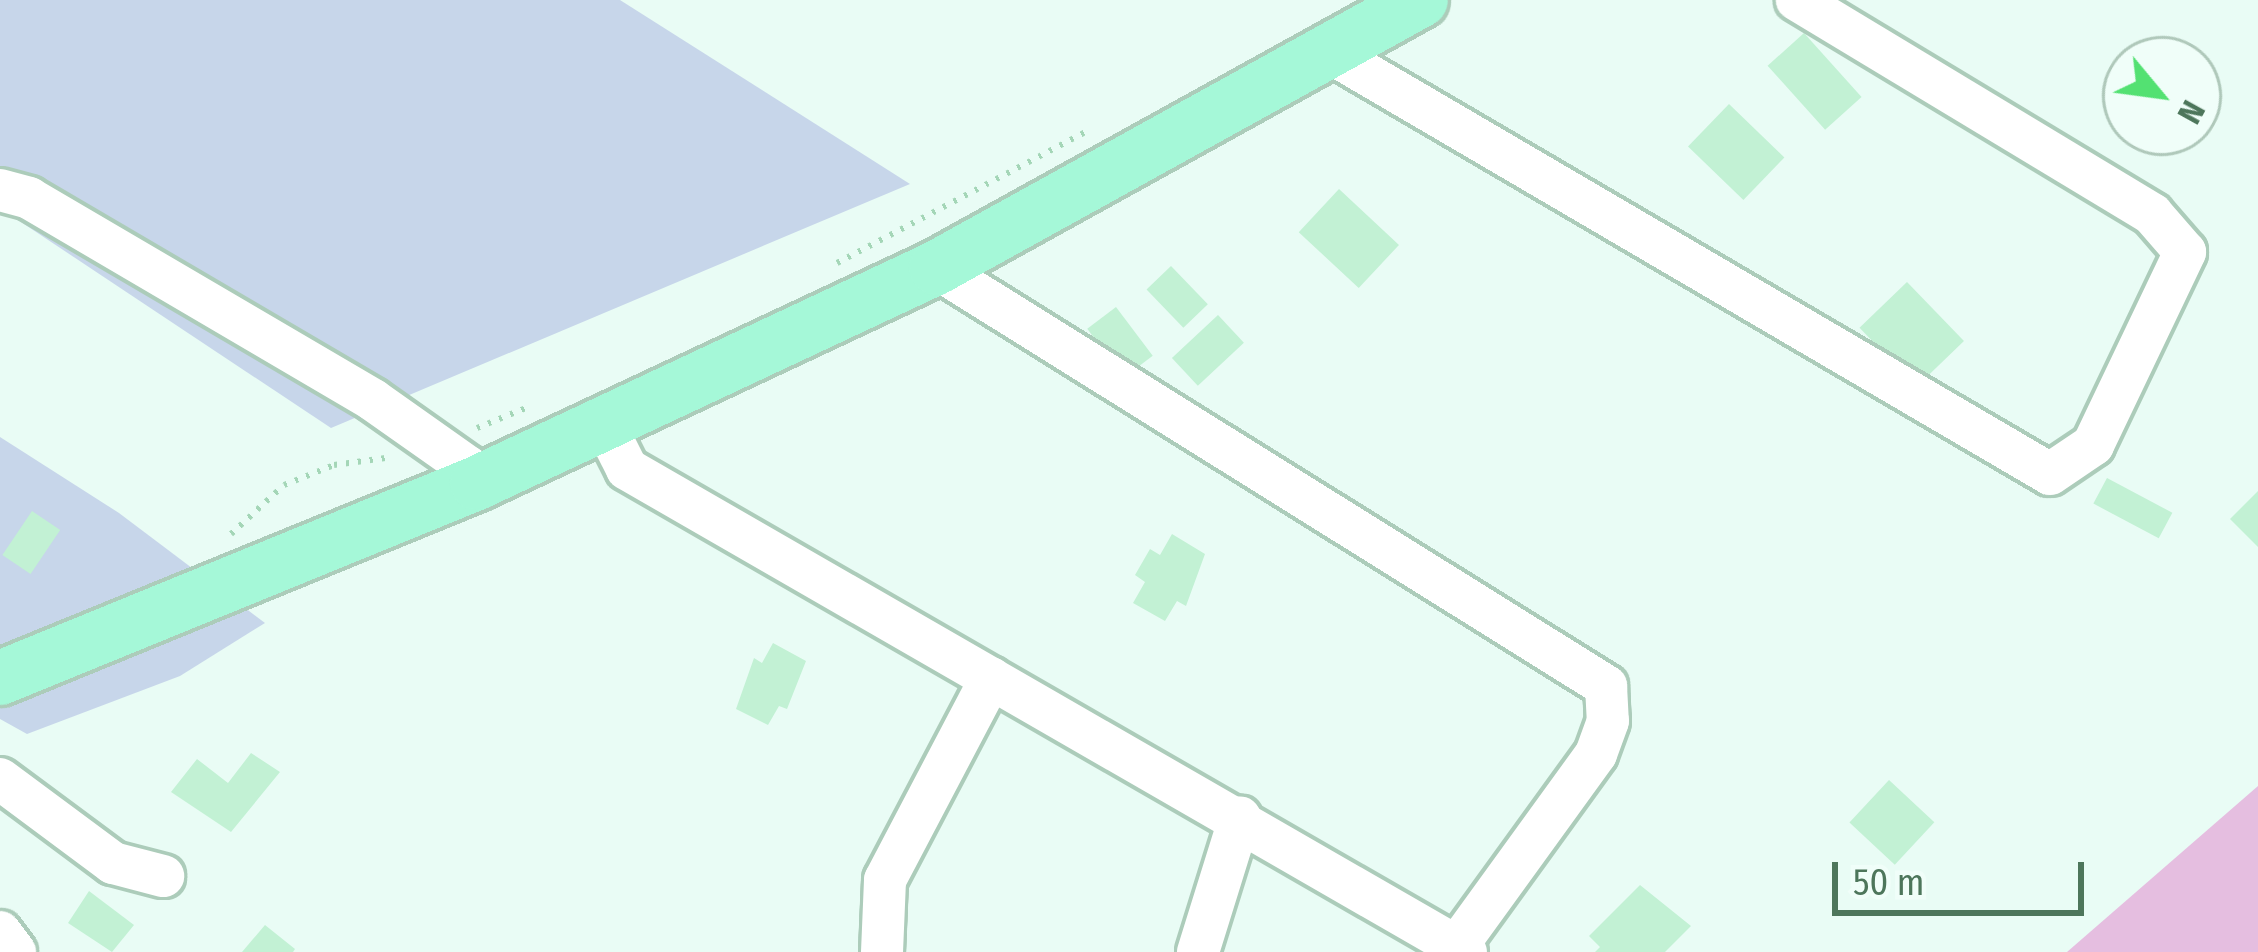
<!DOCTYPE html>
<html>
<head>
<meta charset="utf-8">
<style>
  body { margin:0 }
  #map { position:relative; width:2258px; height:952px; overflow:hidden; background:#e9fcf5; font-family:"Fira Sans Condensed",sans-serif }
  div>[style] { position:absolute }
  .green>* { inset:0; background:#c7d6ea }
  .water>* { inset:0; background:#e5bee0 }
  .building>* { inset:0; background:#c2f1d4; transform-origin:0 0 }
  .path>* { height:6px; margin-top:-3px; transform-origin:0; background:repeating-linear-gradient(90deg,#a4d6b7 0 3px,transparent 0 12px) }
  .roads { filter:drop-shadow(3px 0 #acccba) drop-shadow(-3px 0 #acccba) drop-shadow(0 3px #acccba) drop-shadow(0 -3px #acccba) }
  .minor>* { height:42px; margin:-21px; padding:0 21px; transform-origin:21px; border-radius:21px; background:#fff }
  .major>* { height:54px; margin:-27px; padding:0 27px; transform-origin:27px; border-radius:27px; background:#a5f8d8 }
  span { translate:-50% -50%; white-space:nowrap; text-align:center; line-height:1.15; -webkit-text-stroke:9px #f0fef9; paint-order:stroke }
  .north { position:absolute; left:2102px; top:36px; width:120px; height:120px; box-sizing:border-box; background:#f0fef9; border:3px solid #afc8ba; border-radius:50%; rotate:119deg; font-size:33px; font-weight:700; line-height:48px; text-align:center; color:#4d765b }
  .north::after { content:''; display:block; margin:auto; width:42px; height:54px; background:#53e172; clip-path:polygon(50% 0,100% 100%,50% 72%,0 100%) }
  .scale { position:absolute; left:1832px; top:862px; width:252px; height:54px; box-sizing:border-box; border:6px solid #4d765b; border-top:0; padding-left:15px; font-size:36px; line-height:42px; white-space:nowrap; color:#4d765b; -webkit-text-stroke:9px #f0fef9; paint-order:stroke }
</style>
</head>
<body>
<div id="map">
  <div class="green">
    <div style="clip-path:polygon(0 0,620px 0,910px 184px,331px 428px,0 208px)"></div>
    <div style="clip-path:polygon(0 437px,119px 513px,265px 623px,180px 676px,27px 734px,0 719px)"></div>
  </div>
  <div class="water">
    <div style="clip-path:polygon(2258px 786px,2258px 952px,2067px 952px)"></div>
  </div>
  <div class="building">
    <div style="left:1804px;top:33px;width:86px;height:49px;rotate:48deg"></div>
    <div style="left:1729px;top:104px;width:77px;height:59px;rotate:44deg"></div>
    <div style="left:1339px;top:189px;width:82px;height:59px;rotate:43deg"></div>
    <div style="left:1171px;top:266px;width:53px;height:34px;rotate:46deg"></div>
    <div style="left:1907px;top:282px;width:82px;height:66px;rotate:46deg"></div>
    <div style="left:1116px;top:307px;width:61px;height:36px;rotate:53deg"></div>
    <div style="left:1218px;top:315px;width:38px;height:63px;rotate:47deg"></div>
    <div style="left:2107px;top:478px;width:74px;height:29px;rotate:28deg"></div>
    <div style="clip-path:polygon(2258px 491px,2258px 547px,2230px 519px)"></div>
    <div style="left:32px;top:511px;width:34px;height:53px;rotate:34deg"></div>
    <div style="clip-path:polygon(1172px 534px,1205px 554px,1186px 606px,1177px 601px,1165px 621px,1133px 603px,1145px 582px,1135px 575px,1150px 549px,1160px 555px)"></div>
    <div style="clip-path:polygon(773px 643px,806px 661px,787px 709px,779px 706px,768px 725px,736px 709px,754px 658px,762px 663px)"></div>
    <div style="clip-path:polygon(251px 753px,280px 772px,231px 832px,171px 792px,197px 759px,228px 783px)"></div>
    <div style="left:1889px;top:780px;width:62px;height:58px;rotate:43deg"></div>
    <div style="clip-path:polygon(1640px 885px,1691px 926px,1665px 952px,1595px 952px,1600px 947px,1589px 936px)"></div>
    <div style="clip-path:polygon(89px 891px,134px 925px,112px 952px,68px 923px)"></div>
    <div style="clip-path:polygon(265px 925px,295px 949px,293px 952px,242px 952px)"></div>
  </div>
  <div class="path">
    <div style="left:837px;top:263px;width:280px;rotate:-27.8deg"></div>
    <div style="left:477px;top:428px;width:53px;rotate:-22.2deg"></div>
    <div style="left:231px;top:534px;width:72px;rotate:-42.8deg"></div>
    <div style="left:284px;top:485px;width:54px;rotate:-21.8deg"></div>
    <div style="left:334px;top:465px;width:52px;rotate:-7.7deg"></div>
  </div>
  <div class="roads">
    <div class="minor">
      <div style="left:1329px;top:52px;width:835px;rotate:30.34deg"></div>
      <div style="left:2050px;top:474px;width:52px;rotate:-34deg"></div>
      <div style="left:2093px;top:445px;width:214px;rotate:-64.5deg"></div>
      <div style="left:2185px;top:252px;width:50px;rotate:-131deg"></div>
      <div style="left:2152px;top:214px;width:415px;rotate:-148.9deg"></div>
      <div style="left:0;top:190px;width:30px;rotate:15deg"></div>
      <div style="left:29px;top:198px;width:399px;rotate:30.4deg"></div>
      <div style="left:373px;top:400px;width:116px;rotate:35.2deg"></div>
      <div style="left:468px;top:467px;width:18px;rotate:61deg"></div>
      <div style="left:936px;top:268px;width:790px;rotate:31.96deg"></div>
      <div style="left:1606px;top:686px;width:35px;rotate:87deg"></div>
      <div style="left:1608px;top:721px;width:35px;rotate:110deg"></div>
      <div style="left:1596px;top:754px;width:223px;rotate:125.9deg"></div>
      <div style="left:1465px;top:935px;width:16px;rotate:150deg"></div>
      <div style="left:604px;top:423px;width:51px;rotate:63.4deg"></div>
      <div style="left:627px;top:469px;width:968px;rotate:29.93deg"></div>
      <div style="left:0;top:779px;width:141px;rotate:36.6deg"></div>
      <div style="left:113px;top:863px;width:52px;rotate:14.6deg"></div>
      <div style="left:0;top:932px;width:25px;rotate:53deg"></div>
      <div style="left:882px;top:952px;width:72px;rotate:-87.6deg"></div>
      <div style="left:885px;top:880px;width:228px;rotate:-62.3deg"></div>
      <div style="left:1198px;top:952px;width:141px;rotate:-72.7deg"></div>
    </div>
    <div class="major">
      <div style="left:0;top:678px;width:515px;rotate:-22.23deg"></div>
      <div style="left:477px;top:483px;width:507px;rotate:-25.1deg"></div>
      <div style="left:936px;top:268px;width:554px;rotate:-28.92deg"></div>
    </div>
  </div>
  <div class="north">N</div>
  <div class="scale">50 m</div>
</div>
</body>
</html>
